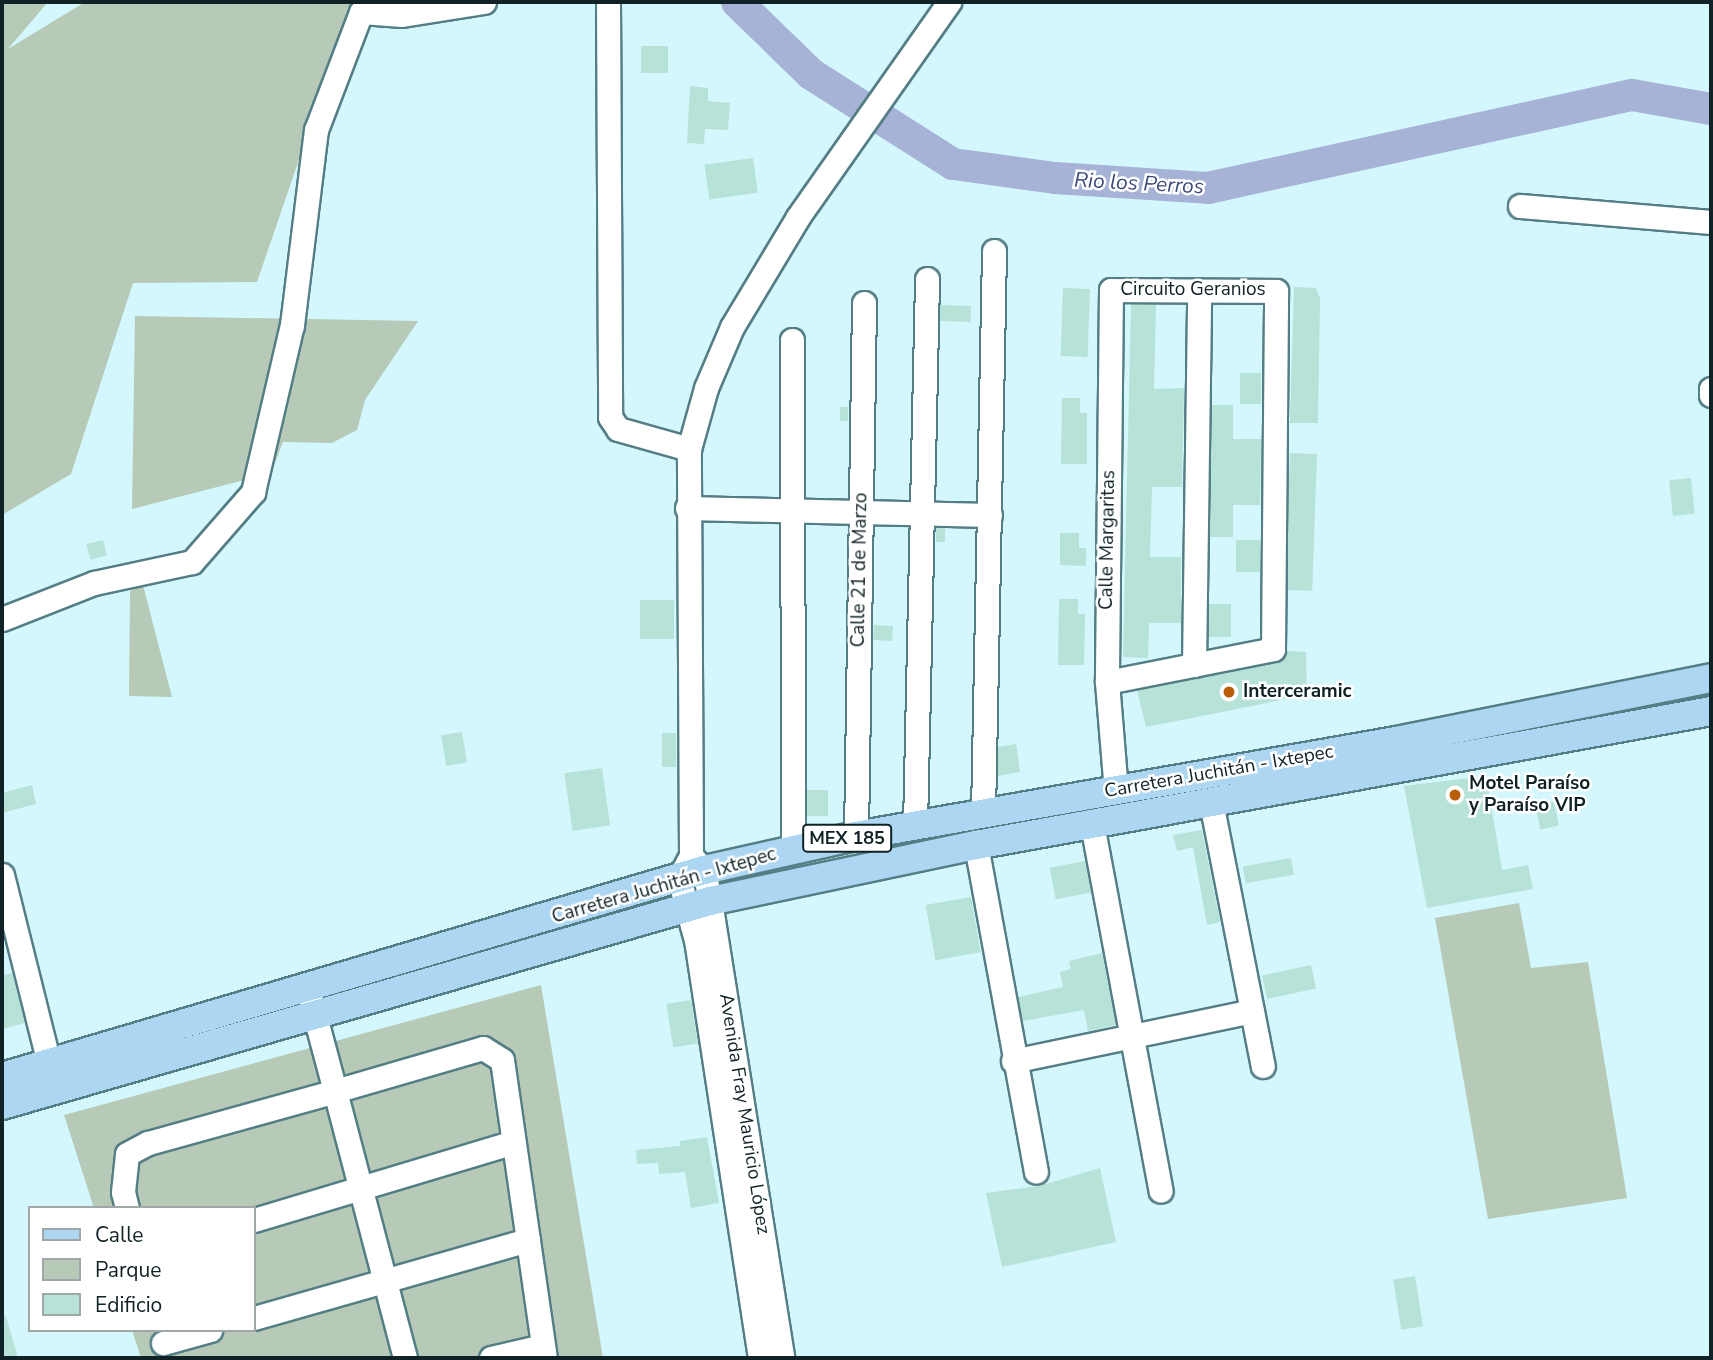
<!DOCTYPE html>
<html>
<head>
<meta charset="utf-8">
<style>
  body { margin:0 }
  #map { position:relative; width:1713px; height:1360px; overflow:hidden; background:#d3f7fc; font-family:"Nunito Sans",sans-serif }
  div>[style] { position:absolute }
  .green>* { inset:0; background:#b6cab7 }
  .river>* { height:32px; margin:-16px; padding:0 16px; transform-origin:16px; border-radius:16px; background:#a7b3d6 }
  .building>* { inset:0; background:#b7e2d7; transform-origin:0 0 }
  .roads { filter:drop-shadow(2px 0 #547e85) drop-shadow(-2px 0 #547e85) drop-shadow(0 2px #547e85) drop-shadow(0 -2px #547e85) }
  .minor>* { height:23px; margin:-11.5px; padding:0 11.5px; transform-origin:11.5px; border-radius:11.5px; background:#fff }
  .major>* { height:28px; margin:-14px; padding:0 14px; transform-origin:14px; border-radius:14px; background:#acd6f2 }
  .dots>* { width:19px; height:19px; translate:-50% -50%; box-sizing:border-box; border:4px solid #fff; border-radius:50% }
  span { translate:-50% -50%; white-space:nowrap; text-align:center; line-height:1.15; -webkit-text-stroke:5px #fff; paint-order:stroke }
  .shield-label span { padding:2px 5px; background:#fff; border:2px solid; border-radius:5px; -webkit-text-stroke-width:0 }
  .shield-label { font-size:18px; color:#102225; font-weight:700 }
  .street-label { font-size:19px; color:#102225 }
  .poi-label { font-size:19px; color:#102225; font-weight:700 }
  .left { translate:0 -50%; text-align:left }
  .water-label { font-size:21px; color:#3c4a7a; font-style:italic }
  .frame { position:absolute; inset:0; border:4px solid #102225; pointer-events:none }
  .legend { position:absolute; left:28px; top:1206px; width:228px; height:126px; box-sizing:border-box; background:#fff; border:2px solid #9fa7a8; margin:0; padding:9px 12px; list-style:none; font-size:21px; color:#102225 }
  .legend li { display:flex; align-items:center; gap:14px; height:35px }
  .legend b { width:35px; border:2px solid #9fa7a8 }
</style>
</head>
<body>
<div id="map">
  <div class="green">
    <div style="clip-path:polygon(2px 2px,48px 2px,8px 49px,85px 2px,353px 2px,257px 282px,133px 283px,71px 474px,2px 515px)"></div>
    <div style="clip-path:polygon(135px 316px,418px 321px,365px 400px,357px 430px,332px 443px,283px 442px,271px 473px,132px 509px)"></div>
    <div style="clip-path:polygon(143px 585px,172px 697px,129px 696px,130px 591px)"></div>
    <div style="clip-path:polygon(1519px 903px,1531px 968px,1588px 962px,1627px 1198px,1488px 1219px,1435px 918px)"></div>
    <div style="clip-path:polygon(541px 985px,603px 1358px,141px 1358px,132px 1330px,254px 1330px,254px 1208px,94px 1208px,64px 1115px)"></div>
  </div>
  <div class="river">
    <div style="left:737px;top:2px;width:103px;rotate:44.2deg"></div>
    <div style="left:811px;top:74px;width:168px;rotate:32.4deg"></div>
    <div style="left:953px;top:164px;width:103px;rotate:7.8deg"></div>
    <div style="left:1055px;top:178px;width:153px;rotate:3.7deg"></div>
    <div style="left:1208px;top:188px;width:434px;rotate:-12.4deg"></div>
    <div style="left:1632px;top:95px;width:80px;rotate:10deg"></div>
  </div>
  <div class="building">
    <div style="left:641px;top:46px;width:27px;height:27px"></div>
    <div style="clip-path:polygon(690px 86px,708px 88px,708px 101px,730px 103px,728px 130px,705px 129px,704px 144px,687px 143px)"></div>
    <div style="left:753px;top:158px;width:35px;height:49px;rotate:82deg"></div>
    <div style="clip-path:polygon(1294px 287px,1316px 288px,1320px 298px,1318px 423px,1290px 423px)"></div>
    <div style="left:1063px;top:288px;width:27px;height:68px;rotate:2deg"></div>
    <div style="clip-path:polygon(1131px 304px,1156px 304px,1154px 389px,1184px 388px,1182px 487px,1152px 487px,1150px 557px,1181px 557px,1181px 623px,1149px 623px,1148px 658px,1123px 657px)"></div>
    <div style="left:940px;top:305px;width:31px;height:16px;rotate:2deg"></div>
    <div style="left:1240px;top:373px;width:21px;height:31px"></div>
    <div style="clip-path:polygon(1062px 398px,1080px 398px,1080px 413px,1087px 413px,1087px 464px,1061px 464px)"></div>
    <div style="clip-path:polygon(1211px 405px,1233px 405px,1233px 439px,1261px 439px,1260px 505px,1233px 505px,1233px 537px,1210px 537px)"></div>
    <div style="left:840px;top:407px;width:8px;height:14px"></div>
    <div style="left:1290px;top:453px;width:27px;height:137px;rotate:2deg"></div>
    <div style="left:1691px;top:478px;width:36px;height:22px;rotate:84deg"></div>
    <div style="left:936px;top:528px;width:9px;height:14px"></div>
    <div style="clip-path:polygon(1060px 533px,1079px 533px,1079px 548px,1086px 548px,1086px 566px,1060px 565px)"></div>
    <div style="left:103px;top:540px;width:16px;height:17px;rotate:76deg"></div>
    <div style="left:1236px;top:540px;width:24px;height:32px"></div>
    <div style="clip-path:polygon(1059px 599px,1078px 599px,1078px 614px,1085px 614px,1084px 665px,1058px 665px)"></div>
    <div style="left:640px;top:600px;width:34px;height:39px"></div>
    <div style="left:1209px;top:604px;width:22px;height:33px"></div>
    <div style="left:874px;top:625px;width:19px;height:15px;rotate:3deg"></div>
    <div style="clip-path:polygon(1287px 651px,1306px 652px,1307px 695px,1146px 727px,1137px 690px,1276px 663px)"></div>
    <div style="left:462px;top:732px;width:31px;height:21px;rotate:81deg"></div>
    <div style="left:662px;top:733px;width:14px;height:34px"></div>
    <div style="clip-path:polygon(1016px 744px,1020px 772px,998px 776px,998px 747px)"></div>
    <div style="left:602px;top:768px;width:58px;height:38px;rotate:82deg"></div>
    <div style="clip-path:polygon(1486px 776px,1502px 870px,1528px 865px,1533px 889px,1427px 908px,1404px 786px)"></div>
    <div style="clip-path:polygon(32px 785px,36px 804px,2px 813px,2px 793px)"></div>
    <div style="left:807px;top:790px;width:21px;height:26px"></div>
    <div style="left:1554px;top:802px;width:24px;height:19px;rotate:78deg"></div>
    <div style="clip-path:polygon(1202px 830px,1220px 922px,1207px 925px,1193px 847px,1177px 851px,1173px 835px)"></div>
    <div style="left:1291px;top:858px;width:17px;height:49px;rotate:80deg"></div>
    <div style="left:1085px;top:861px;width:32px;height:36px;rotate:79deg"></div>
    <div style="left:971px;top:897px;width:56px;height:46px;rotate:80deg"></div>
    <div style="clip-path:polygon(1102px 953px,1116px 1025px,1088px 1031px,1084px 1010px,1023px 1021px,1018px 997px,1063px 987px,1060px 972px,1071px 969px,1069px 961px)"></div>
    <div style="left:1311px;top:965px;width:24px;height:50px;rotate:78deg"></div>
    <div style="clip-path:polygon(12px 973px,25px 1023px,2px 1029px,2px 976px)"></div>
    <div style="left:691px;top:1000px;width:44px;height:25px;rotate:81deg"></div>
    <div style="clip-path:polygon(707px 1137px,719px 1203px,691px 1208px,685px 1172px,659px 1174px,658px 1163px,637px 1164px,636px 1150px,680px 1146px,680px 1141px)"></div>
    <div style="clip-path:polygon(1100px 1168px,1116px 1242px,1002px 1267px,986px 1193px,1039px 1186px)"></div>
    <div style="left:1415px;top:1276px;width:51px;height:22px;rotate:81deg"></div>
    <div style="clip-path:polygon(6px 1316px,18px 1358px,2px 1358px,2px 1317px)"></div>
  </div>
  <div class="roads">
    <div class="minor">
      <div style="left:608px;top:2px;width:415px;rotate:89.7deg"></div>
      <div style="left:610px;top:417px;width:14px;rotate:56deg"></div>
      <div style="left:618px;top:429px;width:74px;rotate:15.7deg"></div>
      <div style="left:1520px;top:206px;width:192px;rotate:4.8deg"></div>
      <div style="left:792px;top:340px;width:510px;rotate:89.89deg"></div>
      <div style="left:1711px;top:389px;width:6px;rotate:90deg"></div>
      <div style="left:687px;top:508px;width:303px;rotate:1.3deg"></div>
      <div style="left:2px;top:619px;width:99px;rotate:-21.4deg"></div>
      <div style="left:94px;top:583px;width:100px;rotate:-12.1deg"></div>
      <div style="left:192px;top:562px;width:93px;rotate:-48.9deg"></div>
      <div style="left:253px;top:492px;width:171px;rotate:-76.9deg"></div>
      <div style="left:292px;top:325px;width:196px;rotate:-83deg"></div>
      <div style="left:316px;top:130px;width:126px;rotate:-69.1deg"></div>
      <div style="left:361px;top:12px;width:41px;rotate:4.2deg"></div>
      <div style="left:402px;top:15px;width:83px;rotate:-9deg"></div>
      <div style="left:1194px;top:665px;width:373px;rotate:-89.2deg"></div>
      <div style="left:1107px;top:682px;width:169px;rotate:-11.2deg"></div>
      <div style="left:1273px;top:649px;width:358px;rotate:-89.5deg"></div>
      <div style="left:1276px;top:291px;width:165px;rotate:-179.7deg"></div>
      <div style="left:1111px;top:290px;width:392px;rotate:90.6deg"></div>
      <div style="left:1107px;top:682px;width:109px;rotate:85.3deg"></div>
      <div style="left:1211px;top:802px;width:269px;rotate:78.9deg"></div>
      <div style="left:983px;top:814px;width:563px;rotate:-88.88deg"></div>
      <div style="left:1092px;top:824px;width:373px;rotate:79.4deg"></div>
      <div style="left:915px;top:826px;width:547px;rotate:-88.74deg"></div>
      <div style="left:856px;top:836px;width:533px;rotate:-89.14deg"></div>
      <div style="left:976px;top:845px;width:332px;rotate:79.6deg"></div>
      <div style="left:693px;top:858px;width:16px;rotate:47deg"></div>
      <div style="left:704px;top:870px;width:32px;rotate:79deg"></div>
      <div style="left:710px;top:901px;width:463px;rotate:81deg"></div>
      <div style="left:2px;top:875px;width:194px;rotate:76deg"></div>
      <div style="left:308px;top:990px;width:105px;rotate:75deg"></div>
      <div style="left:335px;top:1091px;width:154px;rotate:-16.2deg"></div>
      <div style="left:483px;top:1048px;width:22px;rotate:32deg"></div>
      <div style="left:502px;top:1060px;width:301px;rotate:81.8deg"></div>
      <div style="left:1013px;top:1061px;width:244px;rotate:-11.8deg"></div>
      <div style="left:127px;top:1208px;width:16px;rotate:-104deg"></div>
      <div style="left:123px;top:1192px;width:38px;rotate:-84deg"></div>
      <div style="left:127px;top:1154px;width:24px;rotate:-28deg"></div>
      <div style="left:148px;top:1143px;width:194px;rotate:-15.5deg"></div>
      <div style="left:335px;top:1091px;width:276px;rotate:75.3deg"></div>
      <div style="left:254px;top:1220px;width:271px;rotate:-16.7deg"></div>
      <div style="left:254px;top:1318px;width:285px;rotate:-15.9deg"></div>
      <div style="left:163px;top:1343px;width:49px;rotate:-15.5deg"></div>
      <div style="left:491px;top:1358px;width:53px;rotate:-13deg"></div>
      <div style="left:760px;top:1358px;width:419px;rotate:-98.7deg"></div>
      <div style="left:697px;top:944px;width:68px;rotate:-105.3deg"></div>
      <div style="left:679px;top:878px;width:26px;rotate:-62deg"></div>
      <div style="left:691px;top:855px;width:406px;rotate:-90.3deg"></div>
      <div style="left:689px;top:449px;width:63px;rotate:-74.4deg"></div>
      <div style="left:706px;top:388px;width:66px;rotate:-66.9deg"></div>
      <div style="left:732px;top:327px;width:128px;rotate:-59deg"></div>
      <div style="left:798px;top:217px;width:263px;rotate:-54.9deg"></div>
    </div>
    <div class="major">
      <div style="left:2px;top:1077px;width:732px;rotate:-16.43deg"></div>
      <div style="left:704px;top:870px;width:156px;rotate:-12.6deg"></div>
      <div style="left:856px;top:836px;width:548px;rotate:-9.98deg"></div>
      <div style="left:1396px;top:741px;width:321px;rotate:-11.3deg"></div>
      <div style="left:2px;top:1105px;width:737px;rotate:-16.07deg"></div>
      <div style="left:710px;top:901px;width:272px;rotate:-11.9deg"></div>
      <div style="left:976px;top:845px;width:747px;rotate:-10.33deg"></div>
    </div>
  </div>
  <div class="dots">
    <div style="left:1229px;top:692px;background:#ba5d09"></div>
    <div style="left:1455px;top:795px;background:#ba5d09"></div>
  </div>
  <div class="shield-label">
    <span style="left:847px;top:838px">MEX 185</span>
  </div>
  <div class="street-label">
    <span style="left:1193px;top:290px">Circuito Geranios</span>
    <span style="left:1108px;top:540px;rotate:-89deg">Calle Margaritas</span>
    <span style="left:860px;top:570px;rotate:-89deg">Calle 21 de Marzo</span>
    <span style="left:1219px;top:772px;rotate:-10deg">Carretera Juchitán - Ixtepec</span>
    <span style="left:664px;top:886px;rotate:-16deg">Carretera Juchitán - Ixtepec</span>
    <span style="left:744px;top:1114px;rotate:81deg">Avenida Fray Mauricio López</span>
  </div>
  <div class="poi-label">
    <span class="left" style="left:1243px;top:692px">Interceramic</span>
    <span class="left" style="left:1469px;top:795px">Motel Paraíso<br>y Paraíso VIP</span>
  </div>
  <div class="water-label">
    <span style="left:1139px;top:183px;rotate:3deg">Rio los Perros</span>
  </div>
  <div class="frame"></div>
  <ul class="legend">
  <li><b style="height:9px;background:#acd6f2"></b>Calle</li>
  <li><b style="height:19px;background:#b6cab7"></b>Parque</li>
  <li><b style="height:19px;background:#b7e2d7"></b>Edificio</li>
  </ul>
</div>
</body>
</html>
